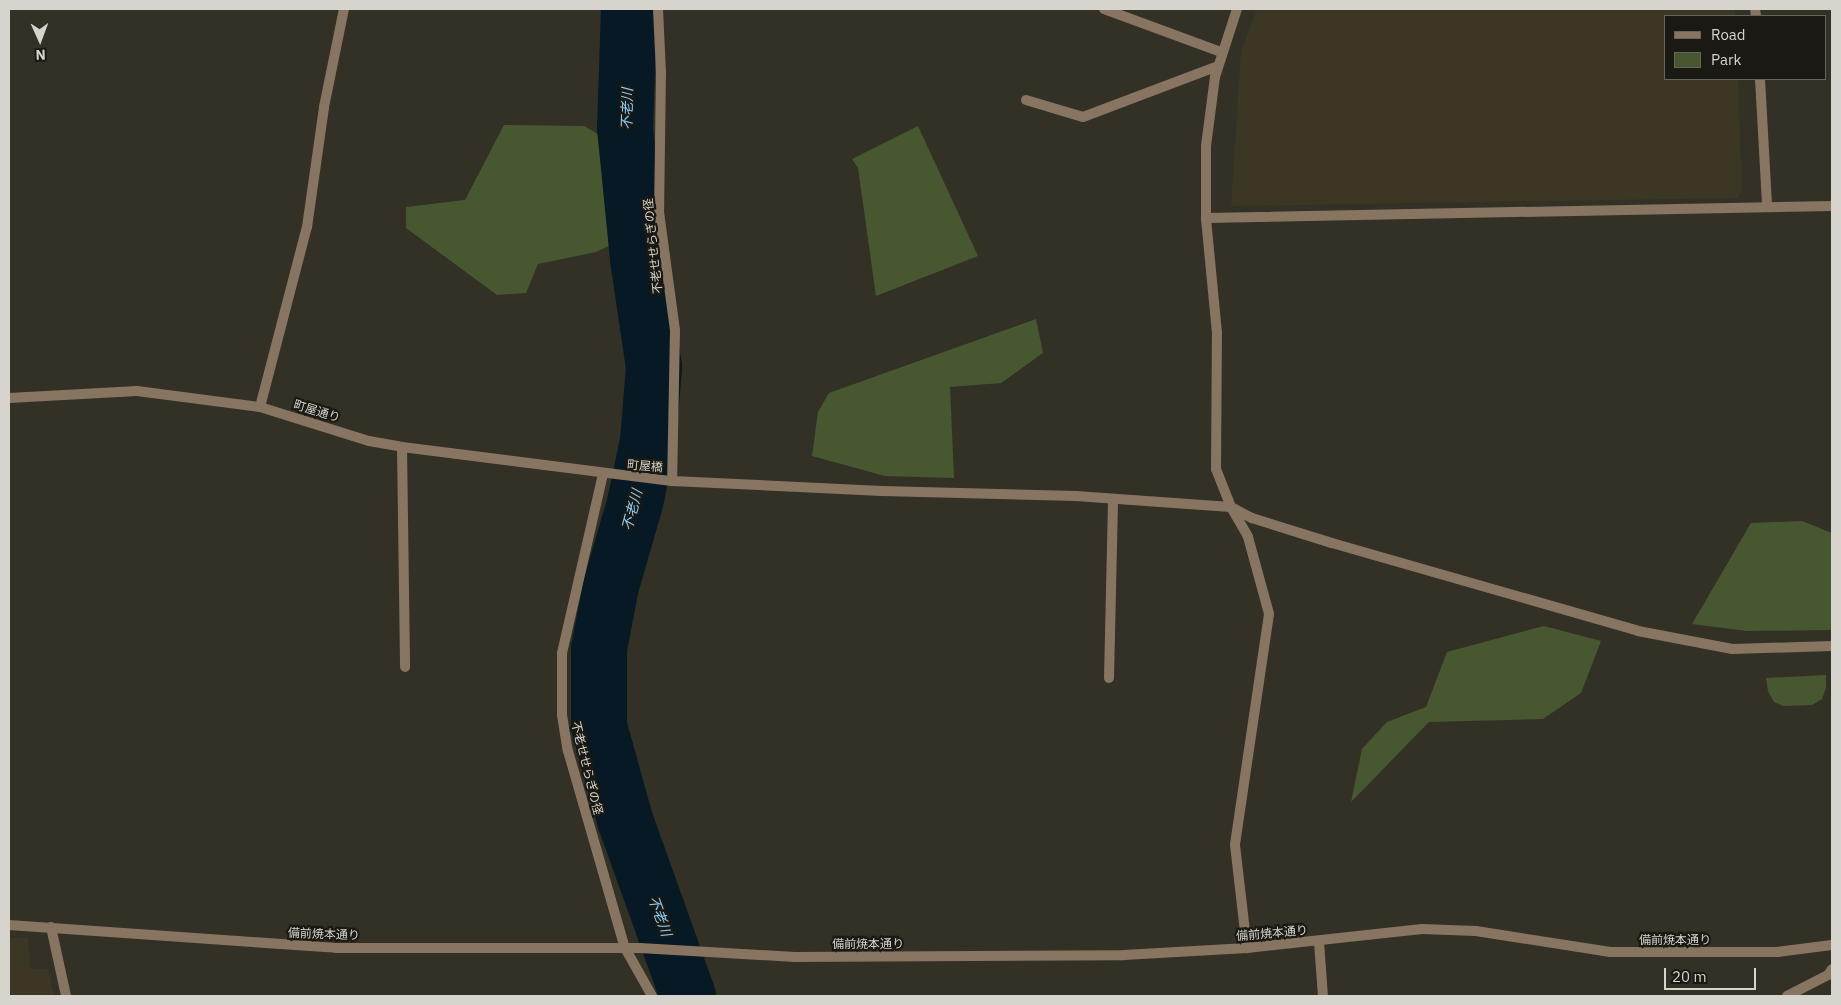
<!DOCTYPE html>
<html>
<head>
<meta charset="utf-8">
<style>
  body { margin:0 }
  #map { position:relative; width:1841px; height:1005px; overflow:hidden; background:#333125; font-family:"IBM Plex Sans","Noto Sans JP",sans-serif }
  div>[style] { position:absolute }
  .built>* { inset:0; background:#3b3724 }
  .green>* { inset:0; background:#475831 }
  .river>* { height:56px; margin:-28px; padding:0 28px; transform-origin:28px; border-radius:28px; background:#061924 }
  .service>* { height:10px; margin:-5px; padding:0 5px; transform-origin:5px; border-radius:5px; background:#887561 }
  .minor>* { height:10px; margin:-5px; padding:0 5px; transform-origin:5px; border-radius:5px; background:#887561 }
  span { translate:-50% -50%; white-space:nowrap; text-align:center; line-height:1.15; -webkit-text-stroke:4.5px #1a1913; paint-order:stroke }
  .street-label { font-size:12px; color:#d6d4cd }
  .water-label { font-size:14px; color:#89cef9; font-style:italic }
  .frame { position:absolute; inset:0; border:10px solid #d6d4cd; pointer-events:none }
  .legend { position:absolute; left:1664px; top:15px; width:162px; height:65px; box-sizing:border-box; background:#1a1913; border:1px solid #65645d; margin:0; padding:6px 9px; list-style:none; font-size:15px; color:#d6d4cd }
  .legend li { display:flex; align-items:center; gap:10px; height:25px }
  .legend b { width:25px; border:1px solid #65645d }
  .north { position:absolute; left:15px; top:15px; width:50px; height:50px; -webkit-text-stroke:4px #1a1913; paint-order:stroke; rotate:178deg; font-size:14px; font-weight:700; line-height:20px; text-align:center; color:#d6d4cd }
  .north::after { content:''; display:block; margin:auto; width:18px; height:22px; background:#d6d4cd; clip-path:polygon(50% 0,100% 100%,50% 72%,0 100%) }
  .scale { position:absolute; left:1664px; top:968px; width:92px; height:22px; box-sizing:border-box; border:2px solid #d6d4cd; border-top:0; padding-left:6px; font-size:15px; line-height:18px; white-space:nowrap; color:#d6d4cd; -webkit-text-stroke:4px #1a1913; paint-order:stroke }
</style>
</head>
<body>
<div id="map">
  <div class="built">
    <div style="clip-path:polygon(1257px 9px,1735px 9px,1735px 16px,1665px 16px,1665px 79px,1738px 79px,1742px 189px,1738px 198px,1231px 206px,1241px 51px)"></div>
    <div style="clip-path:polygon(9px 938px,28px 938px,30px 969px,48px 969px,54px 996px,9px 996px)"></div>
  </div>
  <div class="green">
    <div style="clip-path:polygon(504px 125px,584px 126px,613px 143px,620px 241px,596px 252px,538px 264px,526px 293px,497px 295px,406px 228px,406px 207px,465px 200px)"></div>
    <div style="clip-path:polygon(918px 126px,978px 256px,876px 296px,858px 168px,852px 159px)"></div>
    <div style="clip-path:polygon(1036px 319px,1043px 353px,1001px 383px,950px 387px,954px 478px,885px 476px,812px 456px,818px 412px,829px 393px)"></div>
    <div style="clip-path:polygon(1802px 521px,1832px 533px,1832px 630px,1747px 631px,1692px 624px,1751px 523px)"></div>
    <div style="clip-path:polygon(1544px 626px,1601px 641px,1581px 693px,1543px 719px,1429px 722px,1351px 802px,1362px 749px,1387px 722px,1426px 707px,1447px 652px)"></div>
    <div style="clip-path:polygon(1826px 675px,1826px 688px,1822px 699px,1812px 705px,1783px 706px,1774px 702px,1768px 691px,1766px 678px)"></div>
  </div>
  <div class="river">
    <div style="left:629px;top:9px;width:119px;rotate:91.9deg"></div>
    <div style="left:625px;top:128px;width:132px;rotate:84.3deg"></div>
    <div style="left:638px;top:259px;width:109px;rotate:81.6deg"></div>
    <div style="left:654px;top:367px;width:74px;rotate:94.6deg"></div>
    <div style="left:648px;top:441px;width:63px;rotate:101.8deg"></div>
    <div style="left:635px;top:503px;width:86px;rotate:106.1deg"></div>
    <div style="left:611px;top:586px;width:64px;rotate:100.8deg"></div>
    <div style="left:599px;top:649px;width:77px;rotate:90deg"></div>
    <div style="left:599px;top:726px;width:98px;rotate:74.5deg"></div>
    <div style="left:625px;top:820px;width:187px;rotate:70.3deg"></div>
  </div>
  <div class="service">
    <div style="left:1026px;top:100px;width:59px;rotate:16.6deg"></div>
    <div style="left:1083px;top:117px;width:144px;rotate:-20.7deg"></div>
    <div style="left:260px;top:407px;width:186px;rotate:-75.4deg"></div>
    <div style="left:307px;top:227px;width:121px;rotate:-81.9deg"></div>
    <div style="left:324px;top:107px;width:100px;rotate:-78.5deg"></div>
    <div style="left:402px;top:447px;width:220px;rotate:89.2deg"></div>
    <div style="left:1231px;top:507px;width:34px;rotate:60deg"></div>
    <div style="left:1248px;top:537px;width:80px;rotate:74.7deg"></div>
    <div style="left:1269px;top:614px;width:233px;rotate:98.4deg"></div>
    <div style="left:1235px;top:845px;width:104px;rotate:83.4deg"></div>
    <div style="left:1109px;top:678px;width:179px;rotate:-88.7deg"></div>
    <div style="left:51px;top:927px;width:71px;rotate:77.7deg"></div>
  </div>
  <div class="minor">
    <div style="left:658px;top:9px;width:63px;rotate:87.3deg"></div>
    <div style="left:661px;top:72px;width:140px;rotate:90.8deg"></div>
    <div style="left:659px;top:212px;width:119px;rotate:82.3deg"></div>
    <div style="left:675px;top:330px;width:151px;rotate:91.1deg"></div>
    <div style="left:1104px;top:9px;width:125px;rotate:20.2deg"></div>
    <div style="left:1755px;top:9px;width:7px;rotate:82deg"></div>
    <div style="left:1760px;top:79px;width:127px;rotate:86.8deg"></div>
    <div style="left:1206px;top:218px;width:626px;rotate:-1.1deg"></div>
    <div style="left:9px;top:398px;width:128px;rotate:-3.1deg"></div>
    <div style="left:137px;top:391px;width:124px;rotate:7.4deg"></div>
    <div style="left:260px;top:407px;width:114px;rotate:17.3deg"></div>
    <div style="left:369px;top:441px;width:34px;rotate:10deg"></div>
    <div style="left:402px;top:447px;width:272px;rotate:7.2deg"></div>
    <div style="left:672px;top:481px;width:210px;rotate:2.7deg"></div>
    <div style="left:882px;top:491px;width:194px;rotate:1.5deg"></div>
    <div style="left:1076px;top:496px;width:155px;rotate:4.1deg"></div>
    <div style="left:1231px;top:507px;width:24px;rotate:28deg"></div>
    <div style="left:1252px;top:518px;width:84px;rotate:17.4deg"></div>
    <div style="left:1332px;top:543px;width:318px;rotate:16deg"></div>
    <div style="left:1638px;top:631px;width:96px;rotate:10.8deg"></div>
    <div style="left:1732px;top:649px;width:100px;rotate:-1.7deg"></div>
    <div style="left:603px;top:474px;width:184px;rotate:102.9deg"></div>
    <div style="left:562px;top:653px;width:62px;rotate:90deg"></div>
    <div style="left:562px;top:715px;width:36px;rotate:81deg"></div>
    <div style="left:568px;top:751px;width:205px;rotate:73.9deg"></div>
    <div style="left:625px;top:948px;width:55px;rotate:60.6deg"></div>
    <div style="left:1231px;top:507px;width:41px;rotate:-111.5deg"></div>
    <div style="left:1216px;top:469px;width:136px;rotate:-89.6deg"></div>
    <div style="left:1217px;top:333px;width:116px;rotate:-95.5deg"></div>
    <div style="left:1206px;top:218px;width:72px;rotate:-90deg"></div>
    <div style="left:1206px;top:146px;width:70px;rotate:-82.6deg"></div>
    <div style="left:1215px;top:77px;width:71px;rotate:-72.1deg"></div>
    <div style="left:9px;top:925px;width:328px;rotate:4deg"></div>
    <div style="left:336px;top:948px;width:304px"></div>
    <div style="left:640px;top:948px;width:155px;rotate:3.3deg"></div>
    <div style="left:795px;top:957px;width:329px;rotate:-0.3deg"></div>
    <div style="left:1124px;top:955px;width:123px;rotate:-3.3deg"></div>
    <div style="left:1247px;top:948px;width:176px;rotate:-6.2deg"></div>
    <div style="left:1422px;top:929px;width:54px;rotate:2.1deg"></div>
    <div style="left:1476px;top:931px;width:136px;rotate:8.9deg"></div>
    <div style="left:1610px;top:952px;width:167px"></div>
    <div style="left:1777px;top:952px;width:55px;rotate:-7.3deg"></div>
    <div style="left:1319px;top:942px;width:54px;rotate:85.8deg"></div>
    <div style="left:1787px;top:996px;width:46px;rotate:-27.1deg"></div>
    <div style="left:1828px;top:975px;width:7px;rotate:-56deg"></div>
  </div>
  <div class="street-label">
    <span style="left:653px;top:246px;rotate:-96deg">不老せせらぎの径</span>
    <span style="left:317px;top:411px;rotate:17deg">町屋通り</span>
    <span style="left:645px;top:466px;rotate:5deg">町屋橋</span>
    <span style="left:587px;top:768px;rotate:76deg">不老せせらぎの径</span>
    <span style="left:1272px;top:933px;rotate:-5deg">備前焼本通り</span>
    <span style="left:324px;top:934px;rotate:2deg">備前焼本通り</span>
    <span style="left:1675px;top:940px">備前焼本通り</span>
    <span style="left:868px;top:944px">備前焼本通り</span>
  </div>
  <div class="water-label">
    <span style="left:627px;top:109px;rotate:-89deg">不老川</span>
    <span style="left:632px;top:510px;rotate:-75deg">不老川</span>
    <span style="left:660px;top:916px;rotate:70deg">不老川</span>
  </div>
  <div class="frame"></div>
  <ul class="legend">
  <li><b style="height:6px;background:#887561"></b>Road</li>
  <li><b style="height:14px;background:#475831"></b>Park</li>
  </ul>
  <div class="north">N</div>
  <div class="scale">20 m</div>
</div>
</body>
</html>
